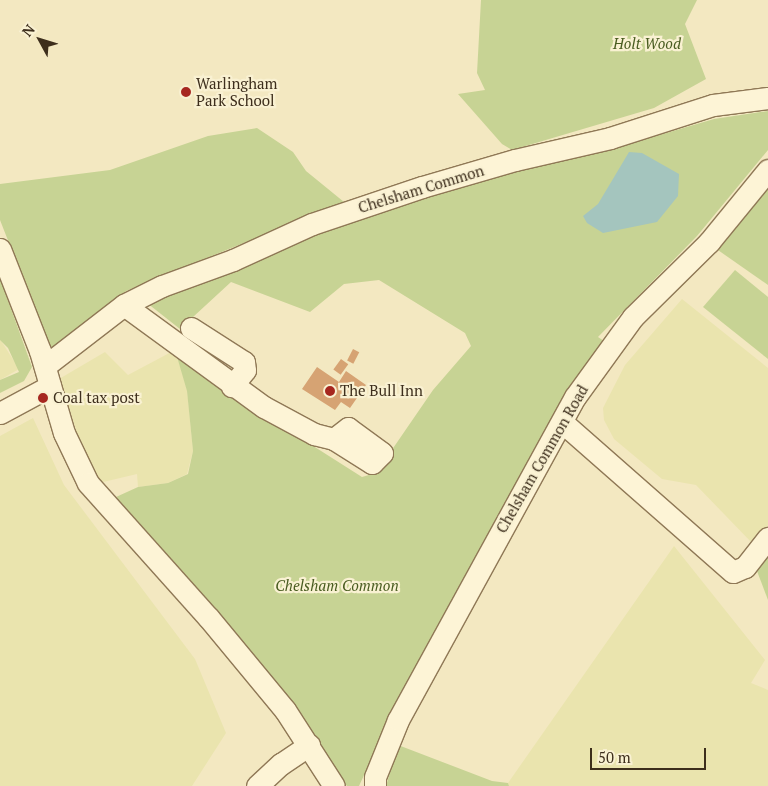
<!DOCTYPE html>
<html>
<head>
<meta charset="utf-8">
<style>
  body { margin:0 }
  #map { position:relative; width:768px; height:786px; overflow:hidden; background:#f3e8c1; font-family:"PT Serif",serif }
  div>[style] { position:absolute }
  .farmland>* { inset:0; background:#eae4ae }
  .green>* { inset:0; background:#c7d394 }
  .water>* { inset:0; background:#a4c5be }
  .building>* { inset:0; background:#d6a373; transform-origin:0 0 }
  .roads { filter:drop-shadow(1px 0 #8f7856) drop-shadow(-1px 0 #8f7856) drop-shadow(0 1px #8f7856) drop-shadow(0 -1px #8f7856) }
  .minor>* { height:21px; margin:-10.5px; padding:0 10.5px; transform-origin:10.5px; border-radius:10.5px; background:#fdf4d6 }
  .dots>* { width:14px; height:14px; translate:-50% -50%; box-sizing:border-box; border:2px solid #f9f1d2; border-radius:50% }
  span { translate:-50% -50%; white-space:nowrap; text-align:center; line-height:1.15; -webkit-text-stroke:4.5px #f9f1d2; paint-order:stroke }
  .park-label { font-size:15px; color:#495c20; font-style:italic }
  .poi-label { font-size:15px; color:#3d2e1c }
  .left { translate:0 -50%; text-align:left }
  .street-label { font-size:15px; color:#3d2e1c }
  .north { position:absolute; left:15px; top:15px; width:50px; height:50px; -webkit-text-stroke:4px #f9f1d2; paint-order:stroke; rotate:309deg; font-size:14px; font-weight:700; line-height:20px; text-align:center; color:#3d2e1c }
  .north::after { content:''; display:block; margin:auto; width:18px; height:22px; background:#3d2e1c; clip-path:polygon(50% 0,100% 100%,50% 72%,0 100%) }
  .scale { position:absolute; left:590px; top:748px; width:116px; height:22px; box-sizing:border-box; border:2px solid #3d2e1c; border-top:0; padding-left:6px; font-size:15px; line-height:18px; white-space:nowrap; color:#3d2e1c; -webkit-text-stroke:4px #f9f1d2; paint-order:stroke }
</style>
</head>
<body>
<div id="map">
  <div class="farmland">
    <div style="clip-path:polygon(682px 299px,768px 368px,768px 525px,753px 544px,696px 485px,662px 479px,614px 439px,604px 420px,603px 408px,625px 365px)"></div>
    <div style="clip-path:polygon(0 339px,19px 369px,0 380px)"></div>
    <div style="clip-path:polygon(175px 350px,187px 389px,193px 451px,187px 474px,168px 483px,138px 487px,137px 474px,99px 483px,88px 466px,59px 379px,105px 352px,128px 375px)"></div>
    <div style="clip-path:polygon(33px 418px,64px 485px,195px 659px,226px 733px,192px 786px,0 786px,0 436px)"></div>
    <div style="clip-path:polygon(674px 546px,765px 660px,751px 683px,768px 690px,768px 786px,509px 786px,508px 783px)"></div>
  </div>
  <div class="green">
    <div style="clip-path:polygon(481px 0,697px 0,685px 24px,706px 79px,654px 108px,512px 150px,502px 144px,458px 94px,485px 90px,477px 73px)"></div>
    <div style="clip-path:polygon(768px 111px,768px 150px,697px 236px,598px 337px,604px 341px,377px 747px,359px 786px,347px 786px,115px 502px,116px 497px,138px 487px,168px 483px,188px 474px,193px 451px,187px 391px,175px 350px,277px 423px,362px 477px,376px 473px,433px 390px,471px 346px,465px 333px,379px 280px,344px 284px,310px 312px,231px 282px,180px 329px,147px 303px,314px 231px,484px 176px,615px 148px,714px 119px)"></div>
    <div style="clip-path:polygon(257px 128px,293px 152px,306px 171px,344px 202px,126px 291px,51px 350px,0 220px,0 184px,110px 170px,208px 136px)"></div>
    <div style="clip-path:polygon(768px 178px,768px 285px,715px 248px)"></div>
    <div style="clip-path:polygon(735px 270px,768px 297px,768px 359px,703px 307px)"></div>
    <div style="clip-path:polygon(0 278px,32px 367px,24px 381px,0 393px,0 380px,19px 372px,8px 348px,0 340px)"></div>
    <div style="clip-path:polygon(768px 557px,768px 600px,757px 571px)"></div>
    <div style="clip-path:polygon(398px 745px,492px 781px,508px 783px,509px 786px,386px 786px)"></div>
  </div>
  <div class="water">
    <div style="clip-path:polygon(629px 152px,642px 153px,679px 174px,678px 196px,657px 222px,603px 233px,587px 223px,583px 216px,598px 204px)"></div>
  </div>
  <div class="building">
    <div style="left:353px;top:349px;width:7px;height:13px;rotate:27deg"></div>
    <div style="left:341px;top:359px;width:9px;height:13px;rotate:36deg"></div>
    <div style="clip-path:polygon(317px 367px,339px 382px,346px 371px,366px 385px,350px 408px,341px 402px,335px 410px,302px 389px)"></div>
  </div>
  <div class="roads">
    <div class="minor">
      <div style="left:0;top:249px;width:110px;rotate:68.6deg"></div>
      <div style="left:40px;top:351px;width:85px;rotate:73.7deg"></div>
      <div style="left:64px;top:433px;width:55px;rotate:64.4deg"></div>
      <div style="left:88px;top:483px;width:180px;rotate:48.2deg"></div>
      <div style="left:208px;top:617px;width:121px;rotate:50.4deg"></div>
      <div style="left:285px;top:710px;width:90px;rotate:57.2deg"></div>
      <div style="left:124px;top:305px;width:173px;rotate:36.1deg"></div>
      <div style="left:264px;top:407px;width:57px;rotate:28.4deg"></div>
      <div style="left:314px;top:434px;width:21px;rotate:14deg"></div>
      <div style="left:334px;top:439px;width:45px;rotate:32.3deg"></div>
      <div style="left:372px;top:463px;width:14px;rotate:-45deg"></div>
      <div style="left:382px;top:453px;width:42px;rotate:-143.7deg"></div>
      <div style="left:348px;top:428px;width:18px;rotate:142deg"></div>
      <div style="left:191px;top:328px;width:63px;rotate:32.7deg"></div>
      <div style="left:244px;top:362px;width:8px;rotate:83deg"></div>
      <div style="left:245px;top:370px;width:21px;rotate:129deg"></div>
      <div style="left:45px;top:366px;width:100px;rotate:-37.7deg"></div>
      <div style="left:124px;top:305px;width:42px;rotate:-26.6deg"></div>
      <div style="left:162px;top:286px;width:76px;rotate:-20.1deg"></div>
      <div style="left:233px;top:260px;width:87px;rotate:-24.5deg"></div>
      <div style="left:312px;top:224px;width:116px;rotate:-18.6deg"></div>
      <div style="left:422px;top:187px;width:97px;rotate:-16.2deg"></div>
      <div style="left:515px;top:160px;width:98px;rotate:-13deg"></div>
      <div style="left:610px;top:138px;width:108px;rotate:-17.8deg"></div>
      <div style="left:713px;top:105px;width:55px;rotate:-7.3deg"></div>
      <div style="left:0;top:413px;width:57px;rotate:-28.4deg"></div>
      <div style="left:562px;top:422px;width:227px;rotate:41.3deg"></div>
      <div style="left:733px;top:572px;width:13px;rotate:-23deg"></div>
      <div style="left:745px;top:567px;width:37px;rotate:-52deg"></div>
      <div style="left:257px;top:786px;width:33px;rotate:-43deg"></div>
      <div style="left:281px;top:764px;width:34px;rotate:-34deg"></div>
      <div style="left:375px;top:786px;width:9px;rotate:-90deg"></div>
      <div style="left:375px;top:777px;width:61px;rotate:-68deg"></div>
      <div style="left:398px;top:720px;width:368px;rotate:-61.3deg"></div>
      <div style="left:575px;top:397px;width:99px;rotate:-54.1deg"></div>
      <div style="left:633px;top:317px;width:107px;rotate:-44.6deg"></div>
      <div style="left:709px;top:242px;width:93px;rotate:-50.7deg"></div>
    </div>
  </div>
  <div class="dots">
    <div style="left:186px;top:92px;background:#a6271f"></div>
    <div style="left:330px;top:391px;background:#a6271f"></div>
    <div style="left:43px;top:398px;background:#a6271f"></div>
  </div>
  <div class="park-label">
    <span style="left:647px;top:44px">Holt Wood</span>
    <span style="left:337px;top:586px">Chelsham Common</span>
  </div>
  <div class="poi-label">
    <span class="left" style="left:196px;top:92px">Warlingham<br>Park School</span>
    <span class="left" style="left:340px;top:391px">The Bull Inn</span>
    <span class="left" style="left:53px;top:398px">Coal tax post</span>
  </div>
  <div class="street-label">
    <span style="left:421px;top:189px;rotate:-17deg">Chelsham Common</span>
    <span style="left:542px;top:459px;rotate:-60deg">Chelsham Common Road</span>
  </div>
  <div class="north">N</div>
  <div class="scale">50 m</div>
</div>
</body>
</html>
